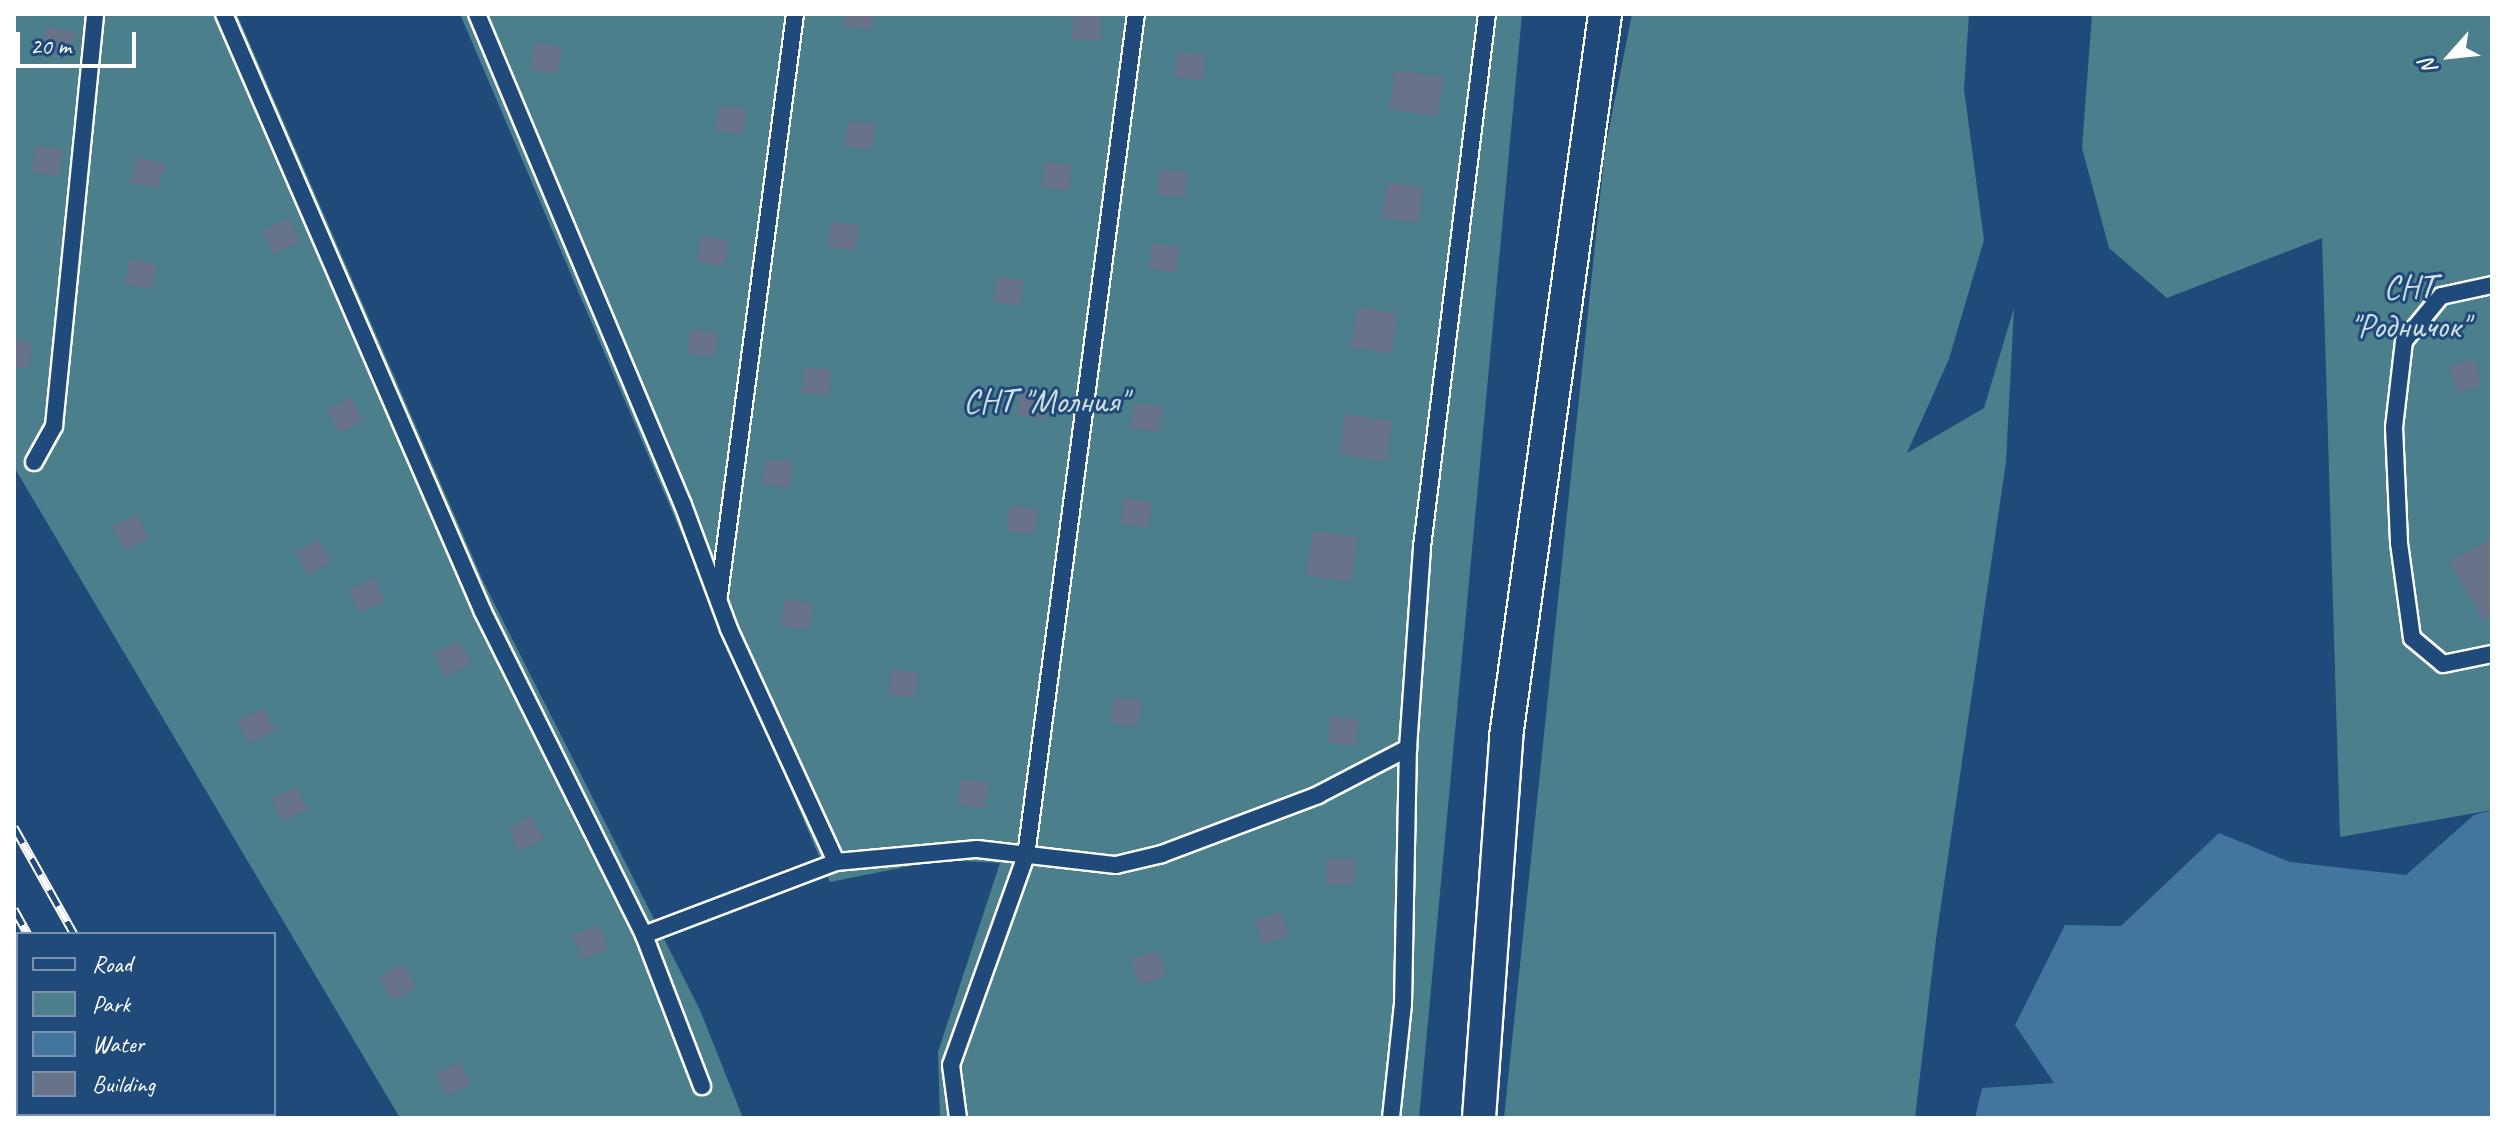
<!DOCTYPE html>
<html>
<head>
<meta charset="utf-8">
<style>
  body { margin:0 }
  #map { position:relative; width:2506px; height:1132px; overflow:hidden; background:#1f4a7a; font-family:Caveat,sans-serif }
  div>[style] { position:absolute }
  .green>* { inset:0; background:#4b7f8c }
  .water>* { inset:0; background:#42769f }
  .building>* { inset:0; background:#687288; transform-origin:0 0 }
  .roads { filter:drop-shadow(2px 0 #fff) drop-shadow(-2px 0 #fff) drop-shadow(0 2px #fff) drop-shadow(0 -2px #fff) }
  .lane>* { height:16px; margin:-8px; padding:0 8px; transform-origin:8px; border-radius:8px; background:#1f4a7a }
  .street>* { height:32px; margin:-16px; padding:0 16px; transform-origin:16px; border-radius:16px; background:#1f4a7a }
  .rail>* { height:9px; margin-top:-4.5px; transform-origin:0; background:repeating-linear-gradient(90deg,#1f4a7a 0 18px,#fff 0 36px); box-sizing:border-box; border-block:2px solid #fff }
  span { translate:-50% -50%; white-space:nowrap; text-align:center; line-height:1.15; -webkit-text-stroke:6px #1f4a7a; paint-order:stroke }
  .park-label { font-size:34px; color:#d2dfe2 }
  .frame { position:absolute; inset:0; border:16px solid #fff; pointer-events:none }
  .legend { position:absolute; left:16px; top:932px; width:260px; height:184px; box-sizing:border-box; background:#1f4a7a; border:2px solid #7992af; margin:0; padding:10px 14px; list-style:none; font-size:24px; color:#fff }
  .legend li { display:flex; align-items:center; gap:16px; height:40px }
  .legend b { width:40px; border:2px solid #7992af }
  .north { position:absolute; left:2410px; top:16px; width:80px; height:80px; -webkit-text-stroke:6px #1f4a7a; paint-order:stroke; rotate:243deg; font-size:22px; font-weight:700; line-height:32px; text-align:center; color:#fff }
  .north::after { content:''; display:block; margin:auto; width:28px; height:36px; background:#fff; clip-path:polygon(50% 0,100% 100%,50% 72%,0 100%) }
  .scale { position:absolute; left:16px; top:32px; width:120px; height:36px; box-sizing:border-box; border:4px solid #fff; border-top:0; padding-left:10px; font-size:24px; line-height:28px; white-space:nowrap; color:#fff; -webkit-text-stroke:6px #1f4a7a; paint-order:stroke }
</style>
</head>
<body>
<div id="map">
  <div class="green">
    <div style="clip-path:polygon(14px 14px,237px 14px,484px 583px,700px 1010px,743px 1118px,400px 1118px,14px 467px)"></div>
    <div style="clip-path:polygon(460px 14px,1522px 14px,1419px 1118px,940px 1118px,938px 1052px,1000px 863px,940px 860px,830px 882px)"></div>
    <div style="clip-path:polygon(1632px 14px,1969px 14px,1964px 89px,1984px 240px,1949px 359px,1907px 453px,1984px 408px,2014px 308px,2006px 462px,1936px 939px,1915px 1118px,1504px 1118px,1605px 149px)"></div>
    <div style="clip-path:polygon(2092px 14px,2492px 14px,2492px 810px,2340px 837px,2322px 238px,2167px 298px,2109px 248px,2082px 148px)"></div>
  </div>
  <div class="water">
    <div style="clip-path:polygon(2492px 810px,2492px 1118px,1975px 1118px,1982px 1088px,2054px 1083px,2015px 1025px,2065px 925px,2121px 926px,2219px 833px,2290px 862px,2406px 875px,2474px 815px)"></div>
  </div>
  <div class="building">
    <div style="clip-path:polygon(846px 14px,874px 14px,872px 29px,844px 26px)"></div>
    <div style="left:1073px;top:14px;width:28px;height:25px;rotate:4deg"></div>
    <div style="left:47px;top:27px;width:28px;height:26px;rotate:10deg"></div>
    <div style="left:535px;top:43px;width:27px;height:27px;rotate:8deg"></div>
    <div style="left:1178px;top:51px;width:28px;height:26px;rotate:8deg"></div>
    <div style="left:1395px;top:70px;width:49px;height:40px;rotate:8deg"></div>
    <div style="left:719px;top:105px;width:28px;height:26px;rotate:8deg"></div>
    <div style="left:848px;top:121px;width:27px;height:26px;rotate:6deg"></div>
    <div style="left:36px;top:145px;width:28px;height:27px;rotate:10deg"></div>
    <div style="left:137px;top:157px;width:28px;height:26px;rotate:13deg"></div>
    <div style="left:1045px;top:162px;width:27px;height:26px;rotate:6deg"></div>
    <div style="left:1160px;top:169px;width:28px;height:26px;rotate:6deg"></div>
    <div style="left:1387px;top:182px;width:37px;height:36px;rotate:8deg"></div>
    <div style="left:289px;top:218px;width:26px;height:29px;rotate:65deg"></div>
    <div style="left:831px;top:222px;width:28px;height:26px;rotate:6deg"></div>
    <div style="left:701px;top:236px;width:28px;height:26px;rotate:8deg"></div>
    <div style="left:1152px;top:243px;width:28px;height:26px;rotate:8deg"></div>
    <div style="left:129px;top:259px;width:28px;height:26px;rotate:10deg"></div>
    <div style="left:997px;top:276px;width:27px;height:26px;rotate:8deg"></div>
    <div style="left:1357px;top:307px;width:41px;height:41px;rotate:8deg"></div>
    <div style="left:690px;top:329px;width:28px;height:25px;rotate:6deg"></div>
    <div style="clip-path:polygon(14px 340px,32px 344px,28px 369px,14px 367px)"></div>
    <div style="left:2474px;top:359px;width:28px;height:26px;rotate:73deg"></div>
    <div style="left:804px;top:367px;width:28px;height:26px;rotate:6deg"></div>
    <div style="left:1020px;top:390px;width:28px;height:26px;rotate:6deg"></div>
    <div style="left:351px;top:397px;width:27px;height:27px;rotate:63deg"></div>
    <div style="left:1134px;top:403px;width:29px;height:26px;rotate:6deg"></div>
    <div style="left:1345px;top:414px;width:48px;height:41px;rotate:8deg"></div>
    <div style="left:766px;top:459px;width:27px;height:26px;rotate:6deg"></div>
    <div style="left:1124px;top:498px;width:28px;height:26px;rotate:8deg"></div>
    <div style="left:1010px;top:505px;width:28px;height:26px;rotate:8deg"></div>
    <div style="left:137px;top:514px;width:27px;height:28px;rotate:63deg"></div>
    <div style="left:1313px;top:531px;width:45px;height:45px;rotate:8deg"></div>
    <div style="left:319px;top:539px;width:26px;height:27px;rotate:62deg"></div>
    <div style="clip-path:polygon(2492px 540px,2492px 617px,2484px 621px,2449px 561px)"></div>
    <div style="left:374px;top:578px;width:25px;height:28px;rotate:64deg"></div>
    <div style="left:785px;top:599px;width:28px;height:27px;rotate:8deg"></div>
    <div style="left:460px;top:641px;width:26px;height:29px;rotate:65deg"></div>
    <div style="left:892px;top:669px;width:27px;height:26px;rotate:8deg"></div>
    <div style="left:1114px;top:697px;width:28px;height:26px;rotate:8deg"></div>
    <div style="left:264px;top:708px;width:26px;height:29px;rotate:65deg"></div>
    <div style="left:1331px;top:716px;width:28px;height:26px;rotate:8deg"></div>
    <div style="left:961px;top:779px;width:28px;height:26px;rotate:8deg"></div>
    <div style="left:296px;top:787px;width:25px;height:27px;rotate:64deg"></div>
    <div style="left:531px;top:816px;width:26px;height:26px;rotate:62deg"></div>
    <div style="left:1327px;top:858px;width:28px;height:26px;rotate:2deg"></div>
    <div style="left:1280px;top:911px;width:26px;height:28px;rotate:69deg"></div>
    <div style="left:599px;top:925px;width:26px;height:28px;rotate:69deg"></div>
    <div style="left:1157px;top:950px;width:27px;height:28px;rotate:70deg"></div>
    <div style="left:404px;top:964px;width:27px;height:28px;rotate:63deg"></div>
    <div style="left:460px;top:1062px;width:25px;height:27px;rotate:64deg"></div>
  </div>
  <div class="roads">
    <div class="lane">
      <div style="left:224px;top:14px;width:652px;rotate:66.58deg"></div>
      <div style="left:483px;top:612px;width:361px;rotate:63.5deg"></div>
      <div style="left:644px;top:935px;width:162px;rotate:69deg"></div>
      <div style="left:477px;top:14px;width:532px;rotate:67.24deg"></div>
      <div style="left:683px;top:505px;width:132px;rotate:69.6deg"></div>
      <div style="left:729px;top:629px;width:256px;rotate:65.3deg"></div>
      <div style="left:2492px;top:285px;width:52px;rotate:167.8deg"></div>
      <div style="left:2441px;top:296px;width:58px;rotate:129.4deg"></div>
      <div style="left:2404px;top:341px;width:87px;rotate:96.6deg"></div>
      <div style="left:2394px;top:427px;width:116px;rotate:87.5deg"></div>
      <div style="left:2399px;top:543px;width:96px;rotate:82.2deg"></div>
      <div style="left:2412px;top:638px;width:40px;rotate:40deg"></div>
      <div style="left:2443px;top:664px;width:50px;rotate:-11.5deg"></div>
      <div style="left:34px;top:462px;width:41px;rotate:-60.9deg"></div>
      <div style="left:54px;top:426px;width:414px;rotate:-84.3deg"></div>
      <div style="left:719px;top:595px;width:586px;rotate:-82.55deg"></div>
      <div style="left:644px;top:935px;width:205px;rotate:-20.8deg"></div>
      <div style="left:836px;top:862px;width:142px;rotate:-5.3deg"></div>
      <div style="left:977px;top:849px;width:140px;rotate:6.6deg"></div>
      <div style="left:1116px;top:865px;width:47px;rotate:-13.4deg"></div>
      <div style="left:1162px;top:854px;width:167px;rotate:-20.7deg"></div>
      <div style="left:1318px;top:795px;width:102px;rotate:-27.6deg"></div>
      <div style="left:958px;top:1118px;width:53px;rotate:-97.5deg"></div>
      <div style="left:951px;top:1065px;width:222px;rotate:-70.3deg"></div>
      <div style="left:1026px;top:856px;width:849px;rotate:-82.56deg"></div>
      <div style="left:1391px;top:1118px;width:115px;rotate:-84deg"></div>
      <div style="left:1403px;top:1004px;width:256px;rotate:-88.9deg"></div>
      <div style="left:1408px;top:748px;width:201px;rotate:-86deg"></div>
      <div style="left:1422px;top:547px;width:537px;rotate:-83.05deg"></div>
    </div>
    <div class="street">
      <div style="left:1479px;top:1118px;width:382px;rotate:-85.9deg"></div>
      <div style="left:1506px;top:737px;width:730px;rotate:-82.2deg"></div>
    </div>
  </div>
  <div class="rail">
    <div style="left:14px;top:827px;width:123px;rotate:60.7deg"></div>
    <div style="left:14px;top:909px;width:29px;rotate:61deg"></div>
    <div style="left:14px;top:1027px;width:8px;rotate:60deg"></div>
    <div style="left:62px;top:1114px;width:4px;rotate:63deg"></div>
    <div style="left:129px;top:1114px;width:4px;rotate:63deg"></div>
    <div style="left:178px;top:1114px;width:4px;rotate:63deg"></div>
  </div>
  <div class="park-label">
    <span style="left:2409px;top:306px">СНТ<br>"Родничок"</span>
    <span style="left:1045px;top:401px">СНТ "Молния"</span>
  </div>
  <div class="frame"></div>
  <ul class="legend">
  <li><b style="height:10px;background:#1f4a7a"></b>Road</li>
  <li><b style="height:22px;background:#4b7f8c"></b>Park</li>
  <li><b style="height:22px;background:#42769f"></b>Water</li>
  <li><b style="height:22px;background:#687288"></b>Building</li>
  </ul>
  <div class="north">N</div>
  <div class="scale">20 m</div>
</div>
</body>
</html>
